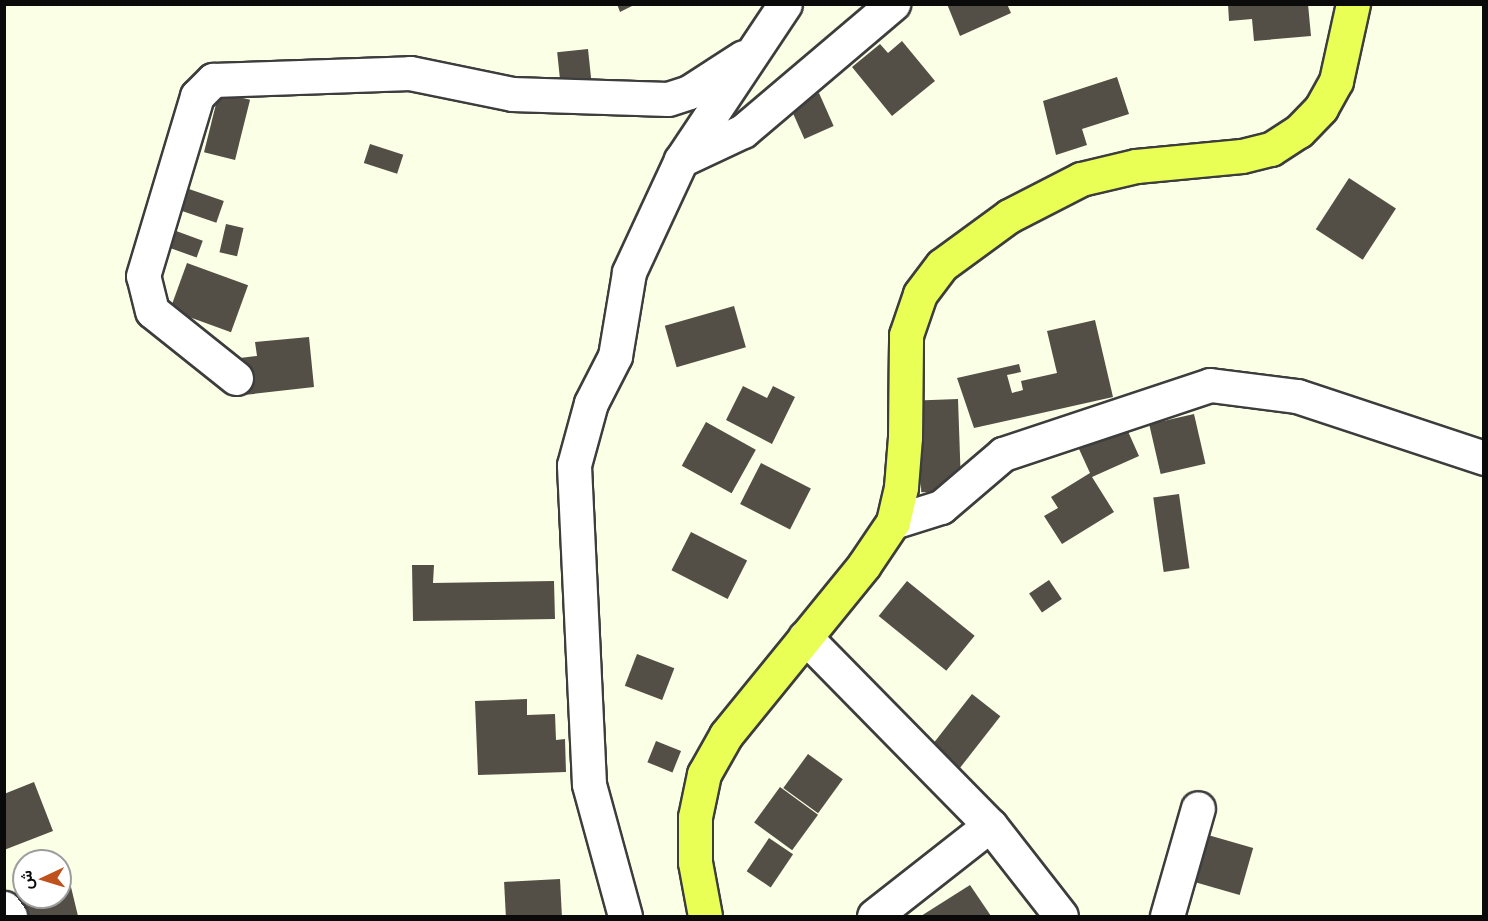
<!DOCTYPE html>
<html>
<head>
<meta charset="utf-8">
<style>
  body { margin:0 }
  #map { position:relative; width:1488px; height:921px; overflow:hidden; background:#fbffe6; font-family:"Playfair Display",Vazirmatn,serif }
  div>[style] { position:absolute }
  .building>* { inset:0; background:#534f46; transform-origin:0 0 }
  .roads { filter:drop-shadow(2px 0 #3d3d3d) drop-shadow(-2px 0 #3d3d3d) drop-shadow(0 2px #3d3d3d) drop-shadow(0 -2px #3d3d3d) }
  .minor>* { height:33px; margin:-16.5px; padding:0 16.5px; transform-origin:16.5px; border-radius:16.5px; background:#fff }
  .major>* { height:33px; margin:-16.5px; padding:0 16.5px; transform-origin:16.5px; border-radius:16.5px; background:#e9ff56 }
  span { translate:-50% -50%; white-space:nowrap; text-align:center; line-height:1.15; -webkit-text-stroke:6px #fff; paint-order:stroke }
  .frame { position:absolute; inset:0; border:6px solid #0a0a0a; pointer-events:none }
  .north { position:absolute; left:12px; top:849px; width:60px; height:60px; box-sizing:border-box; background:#fff; border:2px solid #9d9d9d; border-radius:50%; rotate:266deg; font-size:16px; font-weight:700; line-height:24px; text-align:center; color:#0a0a0a }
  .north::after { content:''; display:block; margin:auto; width:21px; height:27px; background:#bf511c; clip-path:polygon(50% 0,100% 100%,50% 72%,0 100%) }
</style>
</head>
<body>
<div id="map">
  <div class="building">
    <div style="clip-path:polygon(617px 4px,636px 4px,620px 12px)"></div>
    <div style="clip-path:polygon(947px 4px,1007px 4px,1011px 13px,960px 36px)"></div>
    <div style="clip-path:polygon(1228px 4px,1308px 4px,1311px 36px,1254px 41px,1252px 19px,1229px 21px)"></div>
    <div style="clip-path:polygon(902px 41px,935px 81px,892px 116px,852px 67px,880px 44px,888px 53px)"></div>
    <div style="left:588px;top:49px;width:40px;height:31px;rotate:84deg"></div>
    <div style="clip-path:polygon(1117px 77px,1129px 114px,1082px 129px,1087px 145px,1056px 155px,1043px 101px)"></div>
    <div style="left:219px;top:92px;width:32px;height:62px;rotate:14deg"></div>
    <div style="left:819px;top:93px;width:36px;height:32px;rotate:66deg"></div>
    <div style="left:370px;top:144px;width:35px;height:20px;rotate:18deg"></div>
    <div style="left:1349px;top:178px;width:56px;height:61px;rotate:33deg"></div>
    <div style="left:186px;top:188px;width:40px;height:23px;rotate:19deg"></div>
    <div style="left:226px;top:224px;width:18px;height:29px;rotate:13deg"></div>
    <div style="left:168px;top:228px;width:37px;height:18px;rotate:20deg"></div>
    <div style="left:187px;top:263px;width:65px;height:50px;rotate:20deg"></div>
    <div style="left:734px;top:306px;width:43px;height:72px;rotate:74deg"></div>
    <div style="clip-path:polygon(1095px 320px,1113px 397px,974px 428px,957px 378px,1019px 364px,1021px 372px,1007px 375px,1012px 393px,1023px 390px,1021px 381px,1057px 373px,1047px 331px)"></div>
    <div style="clip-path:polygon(309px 337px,314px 387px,244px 395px,240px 358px,257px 356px,255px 342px)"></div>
    <div style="clip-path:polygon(743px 386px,767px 398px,773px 386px,795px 397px,772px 444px,726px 420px)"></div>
    <div style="left:958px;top:399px;width:92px;height:40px;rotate:88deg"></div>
    <div style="left:1194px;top:414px;width:51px;height:46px;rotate:77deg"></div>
    <div style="left:706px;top:422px;width:57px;height:50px;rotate:29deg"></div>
    <div style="clip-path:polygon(1126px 427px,1139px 456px,1092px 477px,1114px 512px,1062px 544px,1044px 516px,1058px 508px,1051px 497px,1090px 473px,1079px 449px)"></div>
    <div style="left:761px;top:463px;width:56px;height:46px;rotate:27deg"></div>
    <div style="left:1179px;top:494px;width:75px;height:26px;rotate:82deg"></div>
    <div style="left:691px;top:532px;width:63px;height:43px;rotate:27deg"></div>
    <div style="clip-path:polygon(412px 565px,434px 565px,433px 583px,554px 581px,555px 619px,413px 621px)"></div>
    <div style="left:1049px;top:580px;width:23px;height:24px;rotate:56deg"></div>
    <div style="left:907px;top:581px;width:87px;height:45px;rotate:39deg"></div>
    <div style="left:637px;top:654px;width:40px;height:34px;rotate:21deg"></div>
    <div style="left:972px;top:694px;width:36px;height:73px;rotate:38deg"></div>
    <div style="clip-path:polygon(527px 699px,527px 715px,555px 714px,556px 740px,565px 739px,566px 772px,478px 775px,475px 701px)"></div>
    <div style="left:656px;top:741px;width:27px;height:23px;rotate:22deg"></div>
    <div style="left:808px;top:754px;width:43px;height:42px;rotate:36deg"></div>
    <div style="clip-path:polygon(34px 782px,53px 831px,4px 850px,4px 794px)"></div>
    <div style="left:780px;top:787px;width:47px;height:44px;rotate:36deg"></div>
    <div style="left:1208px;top:835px;width:47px;height:49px;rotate:16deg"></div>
    <div style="left:769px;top:838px;width:29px;height:40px;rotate:34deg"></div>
    <div style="left:560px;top:879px;width:37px;height:56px;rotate:87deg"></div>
    <div style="clip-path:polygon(970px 885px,991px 916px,921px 916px)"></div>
    <div style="clip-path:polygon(71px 887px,78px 916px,24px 916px,20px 898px,60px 897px,60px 889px)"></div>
  </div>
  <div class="roads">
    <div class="minor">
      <div style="left:681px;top:160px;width:68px;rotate:-25.1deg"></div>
      <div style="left:743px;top:131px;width:197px;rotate:-40.3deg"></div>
      <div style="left:236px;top:378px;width:107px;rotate:-141.4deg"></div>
      <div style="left:152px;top:311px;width:36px;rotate:-104deg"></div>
      <div style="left:143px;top:276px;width:188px;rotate:-73.3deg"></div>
      <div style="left:197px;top:96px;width:23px;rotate:-45deg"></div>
      <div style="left:213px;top:80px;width:197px;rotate:-2deg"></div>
      <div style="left:410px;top:73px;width:104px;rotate:11.6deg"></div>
      <div style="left:512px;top:94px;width:156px;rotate:1.8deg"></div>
      <div style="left:668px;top:99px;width:22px;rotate:-18deg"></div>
      <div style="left:689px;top:92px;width:64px;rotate:-32.9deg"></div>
      <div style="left:893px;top:522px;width:50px;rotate:-17.4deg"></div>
      <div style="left:941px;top:507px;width:82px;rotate:-40.5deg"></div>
      <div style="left:1003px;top:454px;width:218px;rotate:-18.4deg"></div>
      <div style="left:1210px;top:385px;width:88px;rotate:7.2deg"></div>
      <div style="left:1297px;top:396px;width:197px;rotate:18.3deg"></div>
      <div style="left:805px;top:637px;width:264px;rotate:45.5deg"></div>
      <div style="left:990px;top:825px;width:115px;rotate:52deg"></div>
      <div style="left:4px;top:908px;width:10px;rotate:53deg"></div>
      <div style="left:625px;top:916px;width:137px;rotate:-105.3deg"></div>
      <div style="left:589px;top:784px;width:319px;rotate:-92.7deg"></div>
      <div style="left:574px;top:465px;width:64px;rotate:-74.7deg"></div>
      <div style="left:591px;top:403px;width:53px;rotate:-62.9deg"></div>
      <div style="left:615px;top:356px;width:85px;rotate:-80.5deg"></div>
      <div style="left:629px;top:272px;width:123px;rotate:-65.1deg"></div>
      <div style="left:681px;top:160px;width:187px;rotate:-56.3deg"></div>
      <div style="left:874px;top:916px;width:147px;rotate:-38.1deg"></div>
      <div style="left:1167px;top:916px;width:112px;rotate:-74deg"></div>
    </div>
    <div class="major">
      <div style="left:705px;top:916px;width:55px;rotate:-100.5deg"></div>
      <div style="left:695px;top:862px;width:45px;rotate:-90deg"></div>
      <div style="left:695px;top:817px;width:44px;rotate:-78.2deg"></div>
      <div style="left:704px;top:774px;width:45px;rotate:-60.6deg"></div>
      <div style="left:726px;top:735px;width:219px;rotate:-50.9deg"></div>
      <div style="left:864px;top:565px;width:52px;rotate:-56deg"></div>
      <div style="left:893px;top:522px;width:36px;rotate:-77deg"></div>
      <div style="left:901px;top:487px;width:50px;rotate:-85.4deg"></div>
      <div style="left:905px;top:437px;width:102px;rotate:-89.4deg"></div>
      <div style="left:906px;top:335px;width:43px;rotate:-71.1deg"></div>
      <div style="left:920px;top:294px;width:36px;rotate:-53deg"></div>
      <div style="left:942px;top:265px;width:83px;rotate:-36.2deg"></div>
      <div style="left:1009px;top:216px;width:81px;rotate:-27.2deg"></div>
      <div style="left:1081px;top:179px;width:57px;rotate:-13.3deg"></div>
      <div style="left:1136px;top:166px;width:106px;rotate:-5.4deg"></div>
      <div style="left:1242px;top:156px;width:30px;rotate:-14deg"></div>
      <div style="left:1271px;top:149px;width:33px;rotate:-33deg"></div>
      <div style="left:1299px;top:131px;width:32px;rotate:-46deg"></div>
      <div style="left:1321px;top:108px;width:31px;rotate:-61deg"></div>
      <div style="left:1336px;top:81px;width:79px;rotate:-77.6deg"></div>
    </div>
  </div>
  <div class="frame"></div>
  <div class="north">ش</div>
</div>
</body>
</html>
